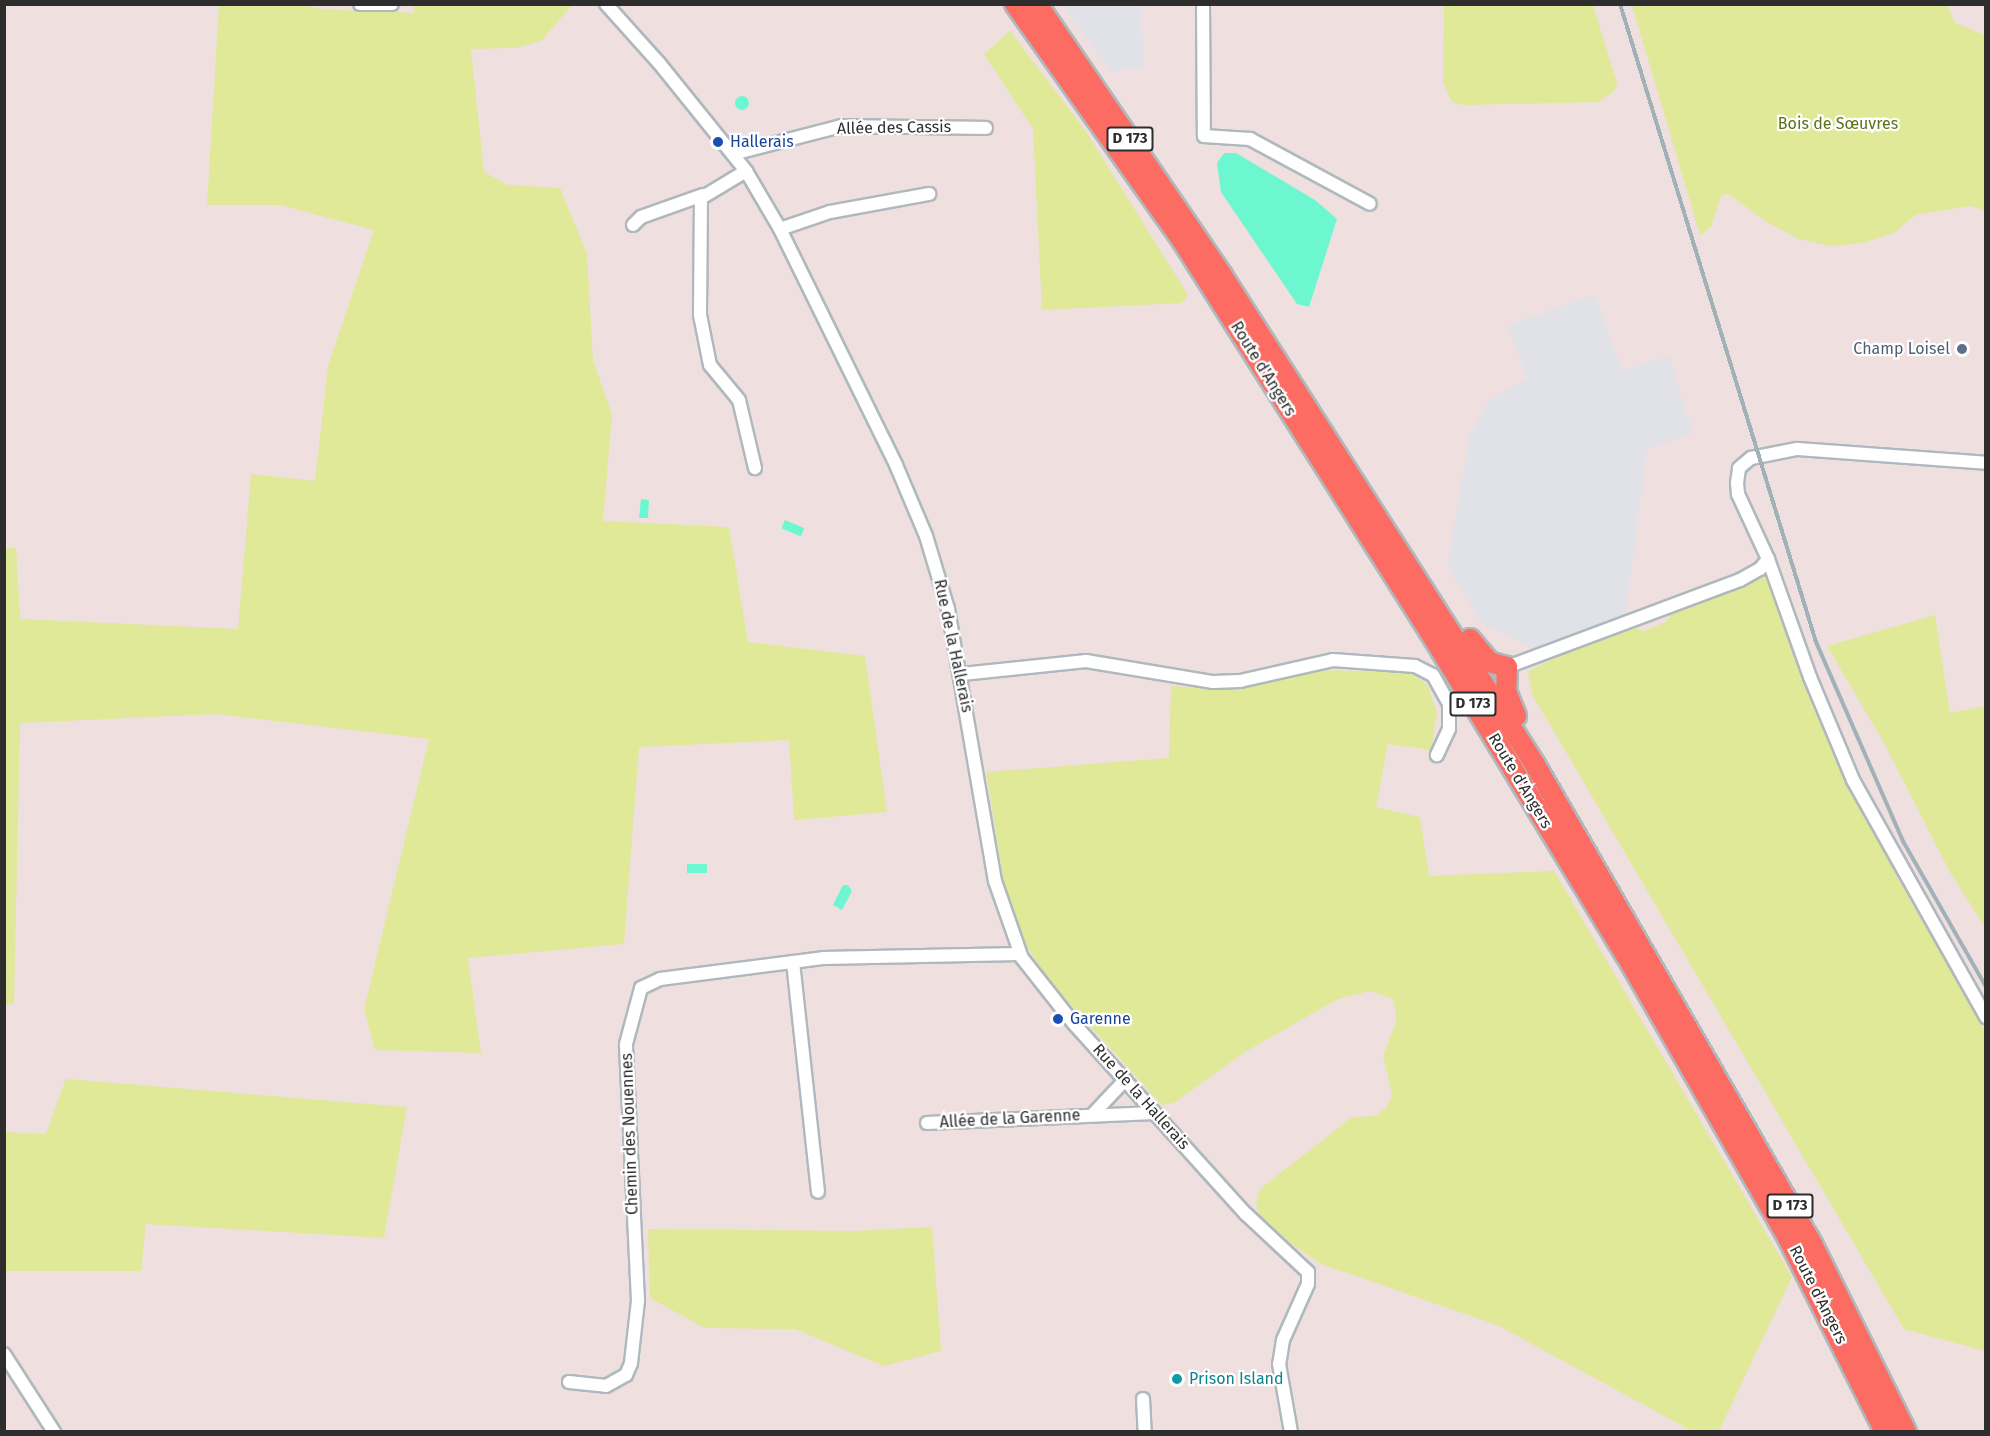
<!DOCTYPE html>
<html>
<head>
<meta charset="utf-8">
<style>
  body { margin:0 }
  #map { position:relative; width:1990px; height:1436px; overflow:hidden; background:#efdfdf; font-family:"Fira Sans",sans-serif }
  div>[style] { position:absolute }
  .industrial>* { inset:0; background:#e0e2e8 }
  .green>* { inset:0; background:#dfe998 }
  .water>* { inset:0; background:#6cf7d1; transform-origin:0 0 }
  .round { border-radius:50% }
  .roads { filter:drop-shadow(2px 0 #afb9bd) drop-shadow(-2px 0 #afb9bd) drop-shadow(0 2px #afb9bd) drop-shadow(0 -2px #afb9bd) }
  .minor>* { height:12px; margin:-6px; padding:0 6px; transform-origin:6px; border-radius:6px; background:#fff }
  .trunk>* { height:20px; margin:-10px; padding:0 10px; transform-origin:10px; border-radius:10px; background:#fc6c62 }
  .rail>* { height:4px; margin:-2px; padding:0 2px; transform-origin:2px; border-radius:2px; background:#a1b1b8 }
  .dots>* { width:16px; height:16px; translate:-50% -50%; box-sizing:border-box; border:3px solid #fff; border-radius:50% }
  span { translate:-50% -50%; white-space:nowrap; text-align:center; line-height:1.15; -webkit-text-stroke:4.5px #fff; paint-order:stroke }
  .shield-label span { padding:2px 4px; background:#fff; border:2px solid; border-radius:4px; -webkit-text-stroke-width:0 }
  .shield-label { font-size:15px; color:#2d2d2d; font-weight:700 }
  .park-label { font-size:16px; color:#5a7116 }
  .street-label { font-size:16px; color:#2d2d2d }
  .transit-label { font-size:16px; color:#164399 }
  .left { translate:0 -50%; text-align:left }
  .service-label { font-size:16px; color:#4e5e75 }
  .right { translate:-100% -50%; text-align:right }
  .culture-label { font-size:16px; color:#0d838f }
  .frame { position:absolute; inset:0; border:6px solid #2d2d2d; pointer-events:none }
</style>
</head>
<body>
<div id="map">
  <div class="industrial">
    <div style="clip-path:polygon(1063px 5px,1141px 5px,1144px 67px,1111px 72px)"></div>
    <div style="clip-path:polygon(1595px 295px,1622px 371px,1669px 356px,1693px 434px,1647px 449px,1626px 614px,1532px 648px,1481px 622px,1447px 565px,1470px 435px,1490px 399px,1527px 379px,1508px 325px)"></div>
  </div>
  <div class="green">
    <div style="clip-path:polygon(302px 4px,321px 9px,414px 13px,414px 5px,572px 5px,541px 41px,515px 48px,471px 49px,484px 172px,508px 185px,560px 188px,587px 254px,593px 360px,612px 415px,603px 521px,729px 527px,748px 642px,865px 656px,887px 812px,794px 820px,789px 740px,639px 747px,624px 944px,468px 958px,481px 1053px,375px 1050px,364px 1009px,429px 739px,216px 714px,20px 723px,14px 1004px,5px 1005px,5px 549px,16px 547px,20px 619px,238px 629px,251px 474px,315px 481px,328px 366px,374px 230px,280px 205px,207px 205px,219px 5px)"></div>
    <div style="clip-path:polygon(1444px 5px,1593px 5px,1617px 83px,1615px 90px,1599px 102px,1463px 105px,1452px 102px,1443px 82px)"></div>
    <div style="clip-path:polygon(1632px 5px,1947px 5px,1955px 23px,1985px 35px,1985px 210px,1969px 206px,1915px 215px,1894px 233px,1863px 243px,1831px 246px,1799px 239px,1765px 221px,1727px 193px,1721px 196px,1711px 227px,1700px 235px)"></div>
    <div style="clip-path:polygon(1010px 31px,1085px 130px,1188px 295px,1181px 303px,1042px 310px,1033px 129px,984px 54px)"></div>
    <div style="clip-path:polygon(1767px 572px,1849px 783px,1896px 875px,1985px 1031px,1985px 1351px,1904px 1329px,1532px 694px,1528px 671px,1626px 625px,1644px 631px,1666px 622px,1675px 607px)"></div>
    <div style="clip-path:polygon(1935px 615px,1950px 713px,1985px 706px,1985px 927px,1950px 872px,1883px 741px,1827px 646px)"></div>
    <div style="clip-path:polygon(1317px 670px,1401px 672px,1415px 675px,1428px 686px,1437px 714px,1431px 750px,1388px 744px,1376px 807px,1420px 817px,1429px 876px,1554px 871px,1792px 1277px,1719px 1431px,1692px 1431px,1497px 1325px,1321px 1264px,1286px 1240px,1260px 1216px,1256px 1204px,1260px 1189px,1352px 1117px,1376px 1116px,1387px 1107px,1392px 1094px,1383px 1056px,1397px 1019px,1393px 999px,1370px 991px,1338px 999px,1245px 1052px,1174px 1103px,1162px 1105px,1047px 979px,1025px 943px,1005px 889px,986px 772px,1169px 758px,1171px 686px,1236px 690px)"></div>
    <div style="clip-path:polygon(66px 1079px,407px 1107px,384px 1238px,146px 1224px,141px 1271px,5px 1271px,5px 1132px,46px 1134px)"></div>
    <div style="clip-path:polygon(932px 1227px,941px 1351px,884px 1366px,795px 1329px,705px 1328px,650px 1298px,648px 1229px,853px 1231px)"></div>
  </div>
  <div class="water">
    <div class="round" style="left:735px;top:96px;width:14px;height:14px"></div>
    <div style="clip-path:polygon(1224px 153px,1236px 153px,1315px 200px,1337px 219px,1309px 307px,1297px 304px,1221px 192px,1217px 163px)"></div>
    <div style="clip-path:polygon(641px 499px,649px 500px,648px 518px,639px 518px)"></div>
    <div style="left:785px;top:520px;width:21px;height:9px;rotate:23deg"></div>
    <div style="left:687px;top:864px;width:20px;height:9px"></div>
    <div style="clip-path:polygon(843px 885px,848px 885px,852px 891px,842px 910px,833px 905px)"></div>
  </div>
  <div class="roads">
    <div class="minor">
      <div style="left:360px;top:4px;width:32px"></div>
      <div style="left:606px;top:4px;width:79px;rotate:48.1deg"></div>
      <div style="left:659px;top:63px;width:139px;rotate:51.1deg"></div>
      <div style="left:746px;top:171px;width:67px;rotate:59.6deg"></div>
      <div style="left:780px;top:229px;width:263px;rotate:63.8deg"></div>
      <div style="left:896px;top:465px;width:77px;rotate:67.1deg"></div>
      <div style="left:926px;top:536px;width:76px;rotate:73.2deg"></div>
      <div style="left:948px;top:609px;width:276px;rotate:80.2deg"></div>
      <div style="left:995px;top:881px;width:82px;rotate:70.7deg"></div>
      <div style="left:1022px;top:958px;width:85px;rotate:51.7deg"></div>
      <div style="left:1075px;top:1025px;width:255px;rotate:47.9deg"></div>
      <div style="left:1246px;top:1214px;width:85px;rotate:43.1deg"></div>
      <div style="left:1308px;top:1272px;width:12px;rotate:90deg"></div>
      <div style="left:1308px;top:1284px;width:61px;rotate:114.1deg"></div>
      <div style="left:1283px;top:1340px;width:24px;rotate:99deg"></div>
      <div style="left:1279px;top:1364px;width:69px;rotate:80deg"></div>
      <div style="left:1203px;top:4px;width:132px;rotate:89.6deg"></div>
      <div style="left:1204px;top:136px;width:46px;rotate:3.7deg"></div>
      <div style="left:1250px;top:139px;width:136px;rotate:28.4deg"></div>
      <div style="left:733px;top:154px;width:112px;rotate:-14.5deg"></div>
      <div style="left:841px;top:126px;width:145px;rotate:0.8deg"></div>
      <div style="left:746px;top:171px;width:52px;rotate:149deg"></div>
      <div style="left:701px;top:198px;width:117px;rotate:90.5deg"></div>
      <div style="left:700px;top:315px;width:51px;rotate:78.7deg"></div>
      <div style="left:710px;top:365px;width:45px;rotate:50.4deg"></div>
      <div style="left:739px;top:400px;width:70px;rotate:76.8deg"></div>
      <div style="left:633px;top:225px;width:11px;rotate:-45deg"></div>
      <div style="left:641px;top:217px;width:66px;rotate:-19.5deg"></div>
      <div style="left:780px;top:229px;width:53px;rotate:-18.8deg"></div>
      <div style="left:830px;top:212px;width:101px;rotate:-10.3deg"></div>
      <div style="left:1768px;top:559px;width:125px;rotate:70.4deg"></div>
      <div style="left:1810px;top:677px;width:112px;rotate:67.3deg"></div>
      <div style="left:1853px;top:780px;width:272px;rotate:60.7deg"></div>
      <div style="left:1507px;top:667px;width:249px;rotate:-20.5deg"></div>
      <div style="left:1740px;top:580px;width:23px;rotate:-29deg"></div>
      <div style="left:1760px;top:569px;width:13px;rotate:-51deg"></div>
      <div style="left:1768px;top:559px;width:72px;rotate:-114.8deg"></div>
      <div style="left:1738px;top:494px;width:11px;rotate:-95deg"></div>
      <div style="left:1737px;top:483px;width:15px;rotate:-82deg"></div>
      <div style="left:1739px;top:468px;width:16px;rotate:-40deg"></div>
      <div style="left:1751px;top:458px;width:47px;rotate:-11.1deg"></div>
      <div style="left:1797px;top:449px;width:190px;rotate:4.2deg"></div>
      <div style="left:962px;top:674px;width:125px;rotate:-6deg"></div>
      <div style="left:1086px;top:661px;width:129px;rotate:9.4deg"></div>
      <div style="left:1213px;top:682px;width:27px;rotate:-2deg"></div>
      <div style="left:1240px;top:681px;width:95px;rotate:-12.7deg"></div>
      <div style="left:1333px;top:660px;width:82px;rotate:4.2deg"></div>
      <div style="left:1415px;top:666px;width:20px;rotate:27deg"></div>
      <div style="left:1433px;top:675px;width:33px;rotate:61deg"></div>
      <div style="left:1449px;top:704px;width:25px;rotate:90deg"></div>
      <div style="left:1449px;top:729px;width:29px;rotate:115deg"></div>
      <div style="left:793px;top:962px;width:231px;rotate:83.8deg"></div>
      <div style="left:1093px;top:1114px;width:47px;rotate:-46.7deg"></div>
      <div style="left:927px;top:1123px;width:227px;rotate:-2.5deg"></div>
      <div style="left:4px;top:1354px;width:93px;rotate:57.3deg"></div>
      <div style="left:569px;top:1382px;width:37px;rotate:6deg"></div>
      <div style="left:606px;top:1386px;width:23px;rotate:-29deg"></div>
      <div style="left:626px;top:1375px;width:13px;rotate:-67deg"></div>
      <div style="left:631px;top:1363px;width:62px;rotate:-83.6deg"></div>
      <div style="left:638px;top:1301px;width:257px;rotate:-92.7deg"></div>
      <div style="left:626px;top:1044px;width:58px;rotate:-75deg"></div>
      <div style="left:641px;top:988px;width:21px;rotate:-25deg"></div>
      <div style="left:660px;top:979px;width:164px;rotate:-7.3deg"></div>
      <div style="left:823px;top:958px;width:196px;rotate:-1.2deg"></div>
      <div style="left:1143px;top:1399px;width:33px;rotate:87deg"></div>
    </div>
    <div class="trunk">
      <div style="left:1015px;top:4px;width:289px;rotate:54.7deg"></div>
      <div style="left:1182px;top:240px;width:464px;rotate:57.7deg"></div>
      <div style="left:1430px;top:632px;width:378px;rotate:58.8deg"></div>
      <div style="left:1626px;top:955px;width:326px;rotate:60.2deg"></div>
      <div style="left:1788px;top:1238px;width:217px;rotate:63.4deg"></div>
      <div style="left:1037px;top:4px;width:327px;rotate:55.7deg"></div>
      <div style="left:1221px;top:274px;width:581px;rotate:57.38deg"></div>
      <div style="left:1534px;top:763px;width:556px;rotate:59.97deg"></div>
      <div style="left:1812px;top:1244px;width:210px;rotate:63.4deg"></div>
      <div style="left:1470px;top:639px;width:30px;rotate:50deg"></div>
      <div style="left:1489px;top:662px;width:19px;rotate:16deg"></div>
      <div style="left:1507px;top:667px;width:24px;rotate:92deg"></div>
      <div style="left:1506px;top:691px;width:27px;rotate:68deg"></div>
    </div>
  </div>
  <div class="rail">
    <div style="left:1620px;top:4px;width:667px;rotate:72.92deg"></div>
    <div style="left:1816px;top:642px;width:219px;rotate:66.4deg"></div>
    <div style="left:1904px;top:843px;width:166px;rotate:60.3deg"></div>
  </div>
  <div class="dots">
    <div style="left:718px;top:142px;background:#1a4fb4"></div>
    <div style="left:1962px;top:349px;background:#5c6f8a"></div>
    <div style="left:1058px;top:1019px;background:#1a4fb4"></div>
    <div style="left:1177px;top:1379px;background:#0f9aa8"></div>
  </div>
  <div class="shield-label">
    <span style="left:1130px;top:139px">D 173</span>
    <span style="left:1473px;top:704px">D 173</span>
    <span style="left:1790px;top:1206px">D 173</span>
  </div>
  <div class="park-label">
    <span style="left:1838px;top:124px">Bois de Sœuvres</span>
  </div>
  <div class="street-label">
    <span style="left:894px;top:128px;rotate:-1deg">Allée des Cassis</span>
    <span style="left:1263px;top:369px;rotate:58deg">Route d'Angers</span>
    <span style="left:953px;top:646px;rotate:78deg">Rue de la Hallerais</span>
    <span style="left:1520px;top:781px;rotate:59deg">Route d'Angers</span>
    <span style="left:1141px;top:1097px;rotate:48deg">Rue de la Hallerais</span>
    <span style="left:1010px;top:1119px;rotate:-3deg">Allée de la Garenne</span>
    <span style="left:630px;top:1134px;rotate:-92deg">Chemin des Nouennes</span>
    <span style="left:1818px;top:1295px;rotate:63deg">Route d'Angers</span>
  </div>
  <div class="transit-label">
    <span class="left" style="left:730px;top:142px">Hallerais</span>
    <span class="left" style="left:1070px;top:1019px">Garenne</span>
  </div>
  <div class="service-label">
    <span class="right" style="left:1950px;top:349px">Champ Loisel</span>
  </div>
  <div class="culture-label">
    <span class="left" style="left:1189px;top:1379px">Prison Island</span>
  </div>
  <div class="frame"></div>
</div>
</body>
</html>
